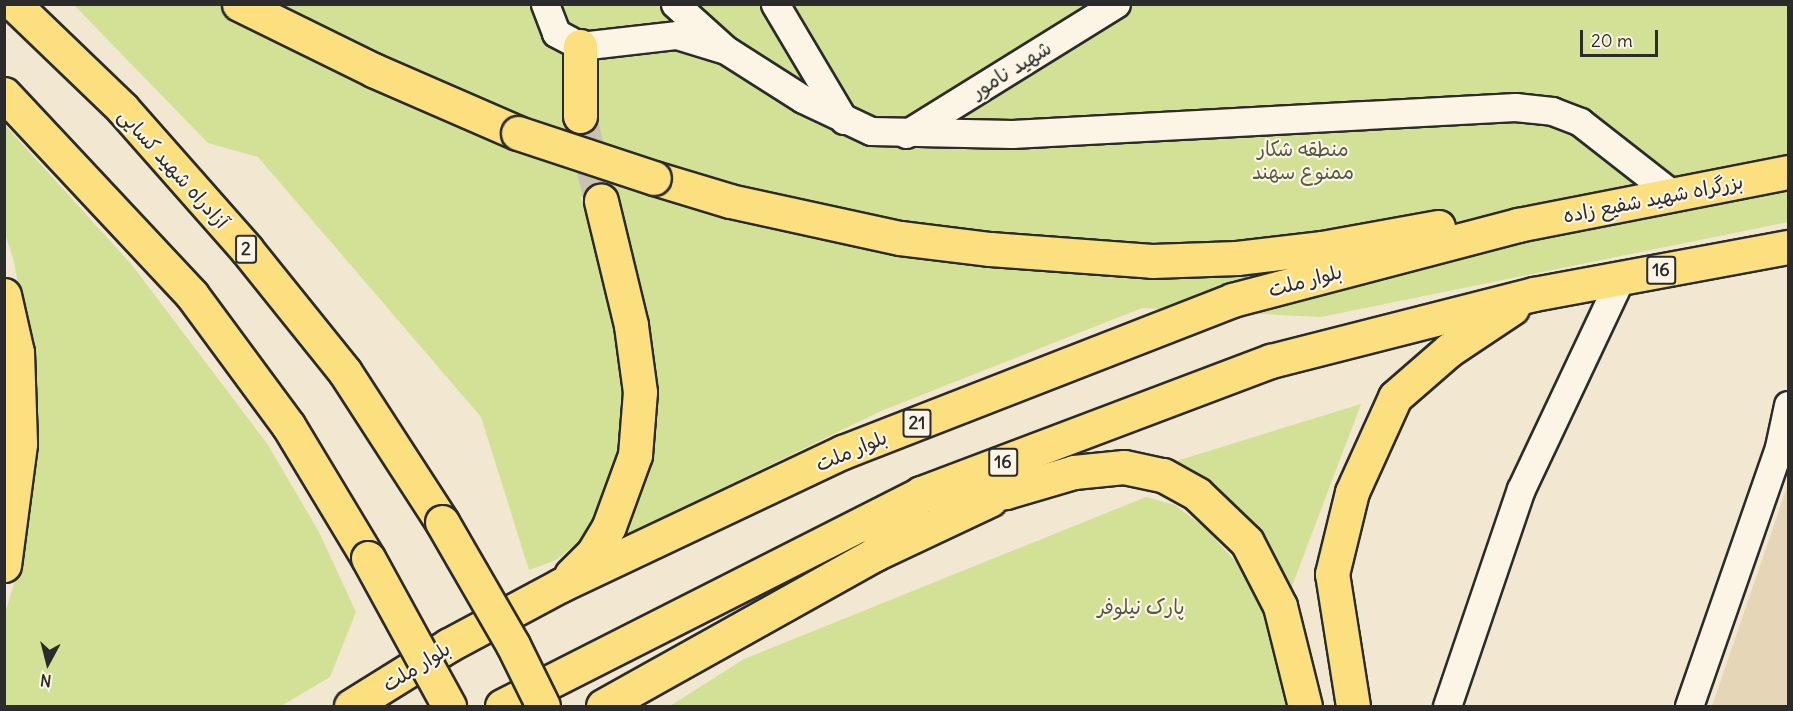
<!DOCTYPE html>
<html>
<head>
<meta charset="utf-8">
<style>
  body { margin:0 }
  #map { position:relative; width:1793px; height:711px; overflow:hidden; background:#f2e7d0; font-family:Delius,"Playpen Sans Arabic",sans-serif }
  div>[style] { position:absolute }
  .built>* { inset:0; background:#e5d6b7 }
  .green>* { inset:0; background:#d2e195 }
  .highway-tunnel>* { height:33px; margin-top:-16.5px; transform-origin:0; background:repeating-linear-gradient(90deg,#cac1af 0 33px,transparent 0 49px) }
  .roads { filter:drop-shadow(2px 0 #2b2b2b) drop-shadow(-2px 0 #2b2b2b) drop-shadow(0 2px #2b2b2b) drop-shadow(0 -2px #2b2b2b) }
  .minor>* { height:27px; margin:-13.5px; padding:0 13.5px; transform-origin:13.5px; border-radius:13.5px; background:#fcf5e5 }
  .highway>* { height:33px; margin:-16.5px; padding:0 16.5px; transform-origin:16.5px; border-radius:16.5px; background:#fce080 }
  .bridges { filter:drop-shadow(2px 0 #2b2b2b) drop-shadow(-2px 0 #2b2b2b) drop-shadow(0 2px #2b2b2b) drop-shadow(0 -2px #2b2b2b) }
  .highway-bridge>* { height:33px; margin:-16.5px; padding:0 16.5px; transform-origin:16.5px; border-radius:16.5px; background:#fce080 }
  span { translate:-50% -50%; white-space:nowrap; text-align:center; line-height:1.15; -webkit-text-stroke:4.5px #fcf5e5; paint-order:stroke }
  .shield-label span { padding:2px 4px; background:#fcf5e5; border:2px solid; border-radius:4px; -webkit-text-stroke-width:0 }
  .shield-label { font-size:18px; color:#2b2b2b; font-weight:700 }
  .street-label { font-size:20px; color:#2b2b2b }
  .park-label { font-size:20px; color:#555846 }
  .frame { position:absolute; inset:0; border:6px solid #2b2b2b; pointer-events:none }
  .north { position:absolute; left:18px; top:633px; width:60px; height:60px; -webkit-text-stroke:4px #fcf5e5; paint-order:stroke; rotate:187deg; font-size:16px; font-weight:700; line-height:24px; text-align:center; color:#2b2b2b }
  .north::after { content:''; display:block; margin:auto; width:21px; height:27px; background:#2b2b2b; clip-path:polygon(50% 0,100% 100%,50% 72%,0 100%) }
  .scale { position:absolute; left:1580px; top:30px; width:78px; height:27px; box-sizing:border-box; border:3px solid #2b2b2b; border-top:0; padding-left:8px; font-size:18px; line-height:21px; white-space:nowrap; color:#2b2b2b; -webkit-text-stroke:4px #fcf5e5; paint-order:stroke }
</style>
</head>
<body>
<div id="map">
  <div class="built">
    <div style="clip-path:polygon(1788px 484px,1788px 706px,1712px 706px)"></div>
  </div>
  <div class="green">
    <div style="clip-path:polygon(74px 5px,1788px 5px,1788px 222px,1321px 317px,1142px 308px,881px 411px,619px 538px,645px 477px,658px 416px,656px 367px,619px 209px,580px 196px,602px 260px,619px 336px,626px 388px,622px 450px,610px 497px,587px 535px,556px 560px,529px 570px,481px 417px,258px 157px,208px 143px)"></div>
    <div style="clip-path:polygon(4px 124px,132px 265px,268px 445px,319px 532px,356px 612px,330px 677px,281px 706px,5px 706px,5px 613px,24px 551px,36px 449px,31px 356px,14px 262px,5px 233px)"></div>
    <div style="clip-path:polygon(1361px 404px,1289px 594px,1173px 462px)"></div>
    <div style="clip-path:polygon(1146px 497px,1175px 505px,1204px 527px,1235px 561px,1262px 606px,1288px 706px,670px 706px,744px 659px)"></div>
  </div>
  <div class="highway-tunnel">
    <div style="left:580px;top:116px;width:88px;rotate:76.1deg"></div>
  </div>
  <div class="roads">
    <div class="minor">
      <div style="left:545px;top:4px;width:31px;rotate:69deg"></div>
      <div style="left:556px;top:33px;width:27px;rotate:28deg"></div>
      <div style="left:580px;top:46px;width:98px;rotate:-6.5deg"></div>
      <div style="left:677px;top:35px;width:47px;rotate:17.3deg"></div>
      <div style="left:675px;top:4px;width:69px;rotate:42deg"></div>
      <div style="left:726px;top:50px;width:91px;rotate:32.5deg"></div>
      <div style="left:803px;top:99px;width:75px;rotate:25.2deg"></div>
      <div style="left:871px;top:131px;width:141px;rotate:1.2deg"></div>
      <div style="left:1012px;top:134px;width:504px;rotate:-3.07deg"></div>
      <div style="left:1515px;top:107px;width:37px;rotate:6deg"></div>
      <div style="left:1552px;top:111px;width:30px;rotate:21deg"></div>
      <div style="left:1580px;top:122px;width:115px;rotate:38deg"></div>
      <div style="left:775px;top:4px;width:135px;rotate:59.3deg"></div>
      <div style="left:906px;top:134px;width:247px;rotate:-31.8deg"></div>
      <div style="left:1447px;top:706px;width:229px;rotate:-71.2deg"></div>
      <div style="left:1521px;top:489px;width:234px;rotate:-64.7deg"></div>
      <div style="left:1689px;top:706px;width:274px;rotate:-70.8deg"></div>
      <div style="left:1779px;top:447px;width:43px;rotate:-77.9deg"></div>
    </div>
    <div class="highway">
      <div style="left:14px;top:4px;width:150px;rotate:43.9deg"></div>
      <div style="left:122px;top:108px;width:189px;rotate:48.6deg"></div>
      <div style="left:247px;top:250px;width:156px;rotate:51.2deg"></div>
      <div style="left:345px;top:372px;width:179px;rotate:57.1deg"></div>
      <div style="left:239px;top:4px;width:149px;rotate:26.2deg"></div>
      <div style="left:373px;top:70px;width:158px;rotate:23.5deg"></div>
      <div style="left:4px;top:94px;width:275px;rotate:46.9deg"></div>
      <div style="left:192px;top:295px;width:162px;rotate:53.6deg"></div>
      <div style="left:288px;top:425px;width:155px;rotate:59deg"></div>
      <div style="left:580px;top:116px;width:70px;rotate:-90deg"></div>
      <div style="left:654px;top:178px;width:79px;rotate:16.8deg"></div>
      <div style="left:730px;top:201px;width:174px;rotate:12.3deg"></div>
      <div style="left:900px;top:238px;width:91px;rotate:7deg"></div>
      <div style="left:990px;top:249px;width:162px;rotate:4.2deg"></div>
      <div style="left:1152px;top:261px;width:85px;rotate:-2deg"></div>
      <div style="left:1237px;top:258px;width:86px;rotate:-6.7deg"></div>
      <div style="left:1322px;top:248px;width:118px;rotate:-10.3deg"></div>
      <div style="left:4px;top:295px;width:58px;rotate:77.2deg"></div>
      <div style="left:17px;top:352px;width:92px;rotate:88.1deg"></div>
      <div style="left:20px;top:444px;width:122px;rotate:97.5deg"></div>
      <div style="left:875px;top:554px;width:76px;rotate:-53deg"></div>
      <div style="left:921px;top:493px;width:42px;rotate:5.4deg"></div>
      <div style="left:963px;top:497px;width:43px;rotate:-6.6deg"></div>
      <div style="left:1006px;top:492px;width:71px;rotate:-16.4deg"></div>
      <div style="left:1074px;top:472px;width:50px;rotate:-5.7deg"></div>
      <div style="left:1124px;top:467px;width:40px;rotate:12deg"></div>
      <div style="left:1163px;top:475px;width:39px;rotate:29deg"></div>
      <div style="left:1197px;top:494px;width:69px;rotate:43.8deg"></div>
      <div style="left:1247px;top:542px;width:72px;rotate:62.7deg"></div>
      <div style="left:1280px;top:606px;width:103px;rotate:76deg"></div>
      <div style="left:571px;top:575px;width:31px;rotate:-45deg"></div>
      <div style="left:593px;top:553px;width:31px;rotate:-59deg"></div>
      <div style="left:609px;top:526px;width:76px;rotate:-69.9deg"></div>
      <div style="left:635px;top:455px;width:63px;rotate:-85.5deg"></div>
      <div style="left:640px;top:392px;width:68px;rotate:-97.7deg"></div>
      <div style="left:631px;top:325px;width:128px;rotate:-103.6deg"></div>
      <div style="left:351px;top:706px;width:115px;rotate:-31.9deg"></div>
      <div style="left:449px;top:645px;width:127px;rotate:-28.2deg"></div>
      <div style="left:561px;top:585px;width:312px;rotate:-25.3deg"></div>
      <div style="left:843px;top:452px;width:418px;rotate:-21.3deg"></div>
      <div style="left:1232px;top:300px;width:296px;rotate:-14.7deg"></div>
      <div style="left:1518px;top:225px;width:275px;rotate:-11.1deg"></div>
      <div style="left:502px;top:706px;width:470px;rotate:-26.9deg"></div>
      <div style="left:921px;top:493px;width:374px;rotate:-20.7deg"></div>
      <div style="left:1271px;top:361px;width:271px;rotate:-14.3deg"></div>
      <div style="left:1534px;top:294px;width:258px;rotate:-10.5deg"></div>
      <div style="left:603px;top:706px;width:312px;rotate:-29.2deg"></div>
      <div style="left:875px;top:554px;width:127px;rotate:-25.2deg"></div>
      <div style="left:1353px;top:706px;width:134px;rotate:-99deg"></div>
      <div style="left:1332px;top:574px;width:84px;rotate:-76.3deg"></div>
      <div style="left:1352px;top:492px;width:104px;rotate:-65.6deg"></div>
      <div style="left:1395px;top:397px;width:72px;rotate:-41deg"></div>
      <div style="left:1449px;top:350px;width:76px;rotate:-33.7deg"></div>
    </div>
  </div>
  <div class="bridges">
    <div class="highway-bridge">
      <div style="left:518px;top:133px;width:143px;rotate:18.3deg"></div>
      <div style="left:442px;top:522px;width:142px;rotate:60deg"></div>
      <div style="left:513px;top:645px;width:68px;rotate:63.8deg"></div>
      <div style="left:368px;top:558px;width:169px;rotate:61.3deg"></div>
    </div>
  </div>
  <div class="shield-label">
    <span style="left:246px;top:249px">2</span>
    <span style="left:1661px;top:270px">16</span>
    <span style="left:917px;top:423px">21</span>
    <span style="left:1003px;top:462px">16</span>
  </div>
  <div class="street-label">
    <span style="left:1011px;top:69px;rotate:-32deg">شهید نامور</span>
    <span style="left:174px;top:168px;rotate:48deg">آزادراه شهید کسایی</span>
    <span style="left:1653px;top:198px;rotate:-11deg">بزرگراه شهید شفیع زاده</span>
    <span style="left:1305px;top:280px;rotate:-15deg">بلوار ملت</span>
    <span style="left:851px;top:450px;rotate:-23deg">بلوار ملت</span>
    <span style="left:416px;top:666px;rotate:-32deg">بلوار ملت</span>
  </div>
  <div class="park-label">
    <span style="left:1303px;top:160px">منطقه شکار<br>ممنوع سهند</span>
    <span style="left:1141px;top:606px">پارک نیلوفر</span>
  </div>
  <div class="frame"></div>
  <div class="north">N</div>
  <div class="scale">20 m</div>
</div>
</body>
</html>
